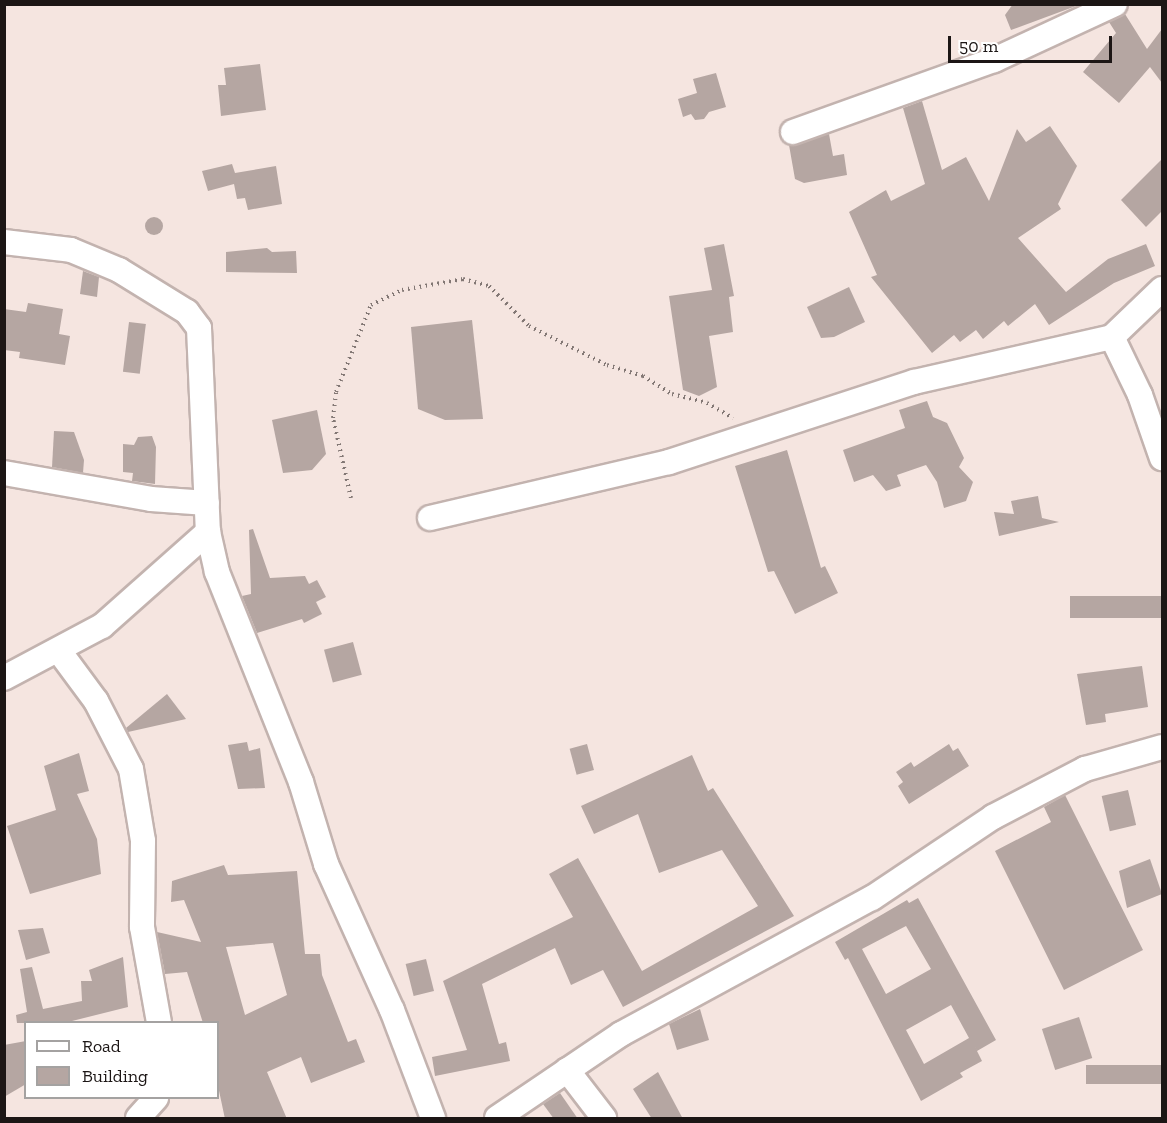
<!DOCTYPE html>
<style>
body{margin:0}
#map{position:relative;width:1167px;height:1123px;overflow:hidden;background:#f5e5e0;font-family:"Zilla Slab",serif}
div>[style]{position:absolute}
.building>*{inset:0;background:#b5a6a2;transform-origin:0 0}
.round{border-radius:50%}
.path>*{height:4px;margin-top:-2px;transform-origin:0;background:repeating-linear-gradient(90deg,#827774 0 1.5px,transparent 0 6px)}
.roads{filter:drop-shadow(2px 0 #c3b3af) drop-shadow(-2px 0 #c3b3af) drop-shadow(0 2px #c3b3af) drop-shadow(0 -2px #c3b3af)}
.minor>*{height:24px;margin:-12px;padding:0 12px;transform-origin:12px;border-radius:12px;background:#fff}
span{translate:-50% -50%;white-space:nowrap;text-align:center;line-height:1.15;-webkit-text-stroke:5px #fff;paint-order:stroke}
.frame{position:absolute;inset:0;border:6px solid #1c1615;pointer-events:none}
.legend{position:absolute;left:24px;top:1021px;width:195px;height:78px;box-sizing:border-box;background:#fff;border:2px solid #a4a2a1;margin:0;padding:8px 10px;list-style:none;font-size:18px;color:#1c1615}
.legend li{display:flex;align-items:center;gap:12px;height:30px}
.legend b{width:30px;border:2px solid #a4a2a1}
.scale{position:absolute;left:948px;top:36px;width:164px;height:27px;box-sizing:border-box;border:3px solid #1c1615;border-top:0;padding-left:8px;font-size:18px;line-height:21px;white-space:nowrap;color:#1c1615;-webkit-text-stroke:4px #fff;paint-order:stroke}
</style>
<div id="map">
<div class="building">
<div style="clip-path:polygon(1013px 4px,1076px 4px,1076px 6px,1011px 30px,1005px 15px)"></div>
<div style="clip-path:polygon(1125px 14px,1147px 49px,1162px 29px,1162px 83px,1150px 67px,1119px 103px,1083px 72px,1116px 33px,1109px 22px)"></div>
<div style="clip-path:polygon(260px 64px,266px 110px,221px 116px,218px 85px,226px 85px,224px 68px)"></div>
<div style="clip-path:polygon(716px 73px,726px 107px,709px 112px,704px 119px,695px 120px,691px 114px,683px 117px,678px 99px,697px 93px,693px 79px)"></div>
<div style="clip-path:polygon(922px 101px,942px 170px,966px 157px,989px 201px,1017px 129px,1026px 142px,1050px 126px,1077px 166px,1058px 204px,1061px 209px,1018px 238px,1066px 292px,1108px 259px,1146px 244px,1155px 266px,1114px 283px,1049px 325px,1035px 304px,1008px 326px,1004px 321px,983px 339px,976px 330px,960px 342px,954px 335px,932px 353px,871px 277px,877px 275px,849px 212px,886px 190px,891px 201px,925px 184px,903px 108px)"></div>
<div style="clip-path:polygon(829px 134px,833px 156px,844px 154px,847px 175px,804px 183px,795px 179px,789px 145px)"></div>
<div style="clip-path:polygon(1162px 159px,1162px 211px,1146px 227px,1121px 200px)"></div>
<div style="clip-path:polygon(232px 164px,235px 173px,276px 166px,282px 204px,248px 210px,245px 198px,237px 199px,234px 184px,208px 191px,202px 171px)"></div>
<div class="round" style="left:145px;top:217px;width:18px;height:18px"></div>
<div style="clip-path:polygon(724px 244px,734px 296px,729px 297px,733px 332px,709px 336px,717px 387px,699px 396px,683px 390px,669px 296px,712px 290px,704px 248px)"></div>
<div style="clip-path:polygon(267px 248px,272px 252px,296px 251px,297px 273px,226px 272px,226px 252px)"></div>
<div style="clip-path:polygon(83px 271px,99px 277px,97px 297px,80px 294px)"></div>
<div style="clip-path:polygon(849px 287px,865px 322px,834px 337px,821px 338px,807px 307px)"></div>
<div style="clip-path:polygon(28px 303px,63px 309px,59px 334px,70px 336px,65px 365px,19px 358px,20px 352px,4px 350px,4px 309px,26px 312px)"></div>
<div style="clip-path:polygon(472px 320px,483px 419px,445px 420px,418px 409px,411px 327px)"></div>
<div style="left:129px;top:322px;width:17px;height:50px;rotate:7deg"></div>
<div style="clip-path:polygon(927px 401px,933px 417px,947px 423px,964px 458px,959px 467px,973px 482px,966px 501px,944px 508px,937px 482px,926px 465px,897px 475px,901px 486px,886px 491px,873px 475px,854px 482px,843px 450px,905px 428px,899px 410px)"></div>
<div style="clip-path:polygon(317px 410px,326px 454px,312px 470px,283px 473px,272px 420px)"></div>
<div style="clip-path:polygon(54px 431px,74px 432px,84px 460px,83px 473px,52px 467px)"></div>
<div style="clip-path:polygon(152px 436px,156px 447px,155px 484px,132px 481px,133px 473px,123px 472px,123px 444px,134px 445px,138px 437px)"></div>
<div style="clip-path:polygon(787px 450px,821px 568px,825px 566px,838px 593px,795px 614px,774px 571px,768px 572px,735px 466px)"></div>
<div style="clip-path:polygon(1038px 496px,1042px 518px,1059px 522px,999px 536px,994px 512px,1014px 514px,1011px 501px)"></div>
<div style="clip-path:polygon(253px 529px,270px 578px,305px 576px,309px 584px,317px 580px,326px 597px,316px 602px,322px 614px,304px 623px,302px 619px,257px 633px,242px 596px,251px 594px,249px 530px)"></div>
<div style="left:1162px;top:596px;width:22px;height:92px;rotate:90deg"></div>
<div style="left:353px;top:642px;width:34px;height:30px;rotate:75deg"></div>
<div style="clip-path:polygon(1142px 666px,1148px 707px,1105px 714px,1106px 722px,1086px 725px,1077px 674px)"></div>
<div style="clip-path:polygon(167px 694px,186px 719px,128px 732px,126px 728px)"></div>
<div style="clip-path:polygon(247px 742px,249px 751px,260px 748px,265px 788px,238px 789px,228px 745px)"></div>
<div style="left:587px;top:744px;width:27px;height:18px;rotate:75deg"></div>
<div style="clip-path:polygon(949px 744px,953px 751px,958px 748px,969px 766px,909px 804px,898px 786px,903px 782px,896px 772px,911px 762px,914px 767px)"></div>
<div style="clip-path:polygon(79px 753px,89px 791px,77px 794px,97px 839px,101px 874px,30px 894px,7px 826px,56px 810px,44px 766px)"></div>
<div style="clip-path:polygon(692px 755px,708px 791px,713px 788px,794px 916px,623px 1007px,603px 970px,571px 985px,555px 948px,482px 984px,499px 1044px,506px 1042px,510px 1061px,435px 1076px,432px 1057px,467px 1050px,443px 981px,573px 917px,549px 874px,578px 858px,642px 971px,758px 906px,722px 850px,659px 873px,638px 814px,594px 834px,581px 806px)"></div>
<div style="left:1128px;top:790px;width:36px;height:27px;rotate:77deg"></div>
<div style="clip-path:polygon(1065px 795px,1143px 950px,1064px 990px,995px 851px,1051px 822px,1044px 807px)"></div>
<div style="clip-path:polygon(1150px 859px,1162px 894px,1127px 908px,1119px 871px)"></div>
<div style="clip-path:polygon(evenodd,224px 865px,228px 875px,297px 871px,305px 954px,320px 954px,322px 975px,348px 1042px,356px 1039px,365px 1062px,311px 1083px,301px 1057px,267px 1072px,287px 1119px,225px 1119px,218px 1086px,218px 1023px,203px 1023px,187px 972px,165px 974px,157px 932px,201px 942px,184px 900px,171px 902px,172px 881px,224px 865px,273px 943px,287px 995px,245px 1015px,226px 947px,273px 943px)"></div>
<div style="clip-path:polygon(evenodd,918px 898px,996px 1040px,977px 1051px,974px 1045px,982px 1061px,960px 1073px,963px 1077px,921px 1101px,848px 958px,845px 960px,835px 942px,907px 900px,909px 903px,918px 898px,906px 926px,931px 969px,886px 994px,862px 949px,906px 926px,918px 898px,951px 1005px,969px 1038px,924px 1064px,906px 1030px,951px 1005px)"></div>
<div style="clip-path:polygon(43px 928px,50px 953px,26px 960px,18px 930px)"></div>
<div style="clip-path:polygon(123px 957px,128px 1007px,64px 1023px,17px 1023px,16px 1015px,27px 1012px,20px 969px,32px 967px,43px 1009px,82px 1001px,81px 981px,92px 981px,89px 970px)"></div>
<div style="left:426px;top:959px;width:33px;height:21px;rotate:76deg"></div>
<div style="clip-path:polygon(700px 1009px,709px 1040px,677px 1050px,669px 1024px)"></div>
<div style="left:1079px;top:1017px;width:43px;height:39px;rotate:72deg"></div>
<div style="clip-path:polygon(26px 1041px,26px 1084px,4px 1097px,4px 1045px)"></div>
<div style="left:1162px;top:1065px;width:19px;height:76px;rotate:90deg"></div>
<div style="clip-path:polygon(658px 1072px,683px 1119px,652px 1119px,633px 1089px)"></div>
<div style="clip-path:polygon(560px 1093px,578px 1119px,554px 1119px,543px 1104px)"></div>
</div>
<div class="path">
<div style="left:351px;top:498px;width:82px;rotate:-102.7deg"></div>
<div style="left:333px;top:418px;width:26px;rotate:-83deg"></div>
<div style="left:336px;top:392px;width:94px;rotate:-68.1deg"></div>
<div style="left:371px;top:305px;width:34px;rotate:-26deg"></div>
<div style="left:402px;top:290px;width:62px;rotate:-10.2deg"></div>
<div style="left:463px;top:279px;width:27px;rotate:15deg"></div>
<div style="left:489px;top:286px;width:57px;rotate:45deg"></div>
<div style="left:529px;top:326px;width:87px;rotate:26.6deg"></div>
<div style="left:607px;top:365px;width:38px;rotate:17deg"></div>
<div style="left:643px;top:376px;width:34px;rotate:32deg"></div>
<div style="left:672px;top:394px;width:36px;rotate:14deg"></div>
<div style="left:707px;top:403px;width:30px;rotate:30deg"></div>
</div>
<div class="roads">
<div class="minor">
<div style="left:793px;top:132px;width:214px;rotate:-19.7deg"></div>
<div style="left:994px;top:60px;width:133px;rotate:-24.8deg"></div>
<div style="left:4px;top:242px;width:67px;rotate:6.8deg"></div>
<div style="left:71px;top:250px;width:52px;rotate:22.6deg"></div>
<div style="left:119px;top:270px;width:80px;rotate:31.7deg"></div>
<div style="left:187px;top:312px;width:20px;rotate:53deg"></div>
<div style="left:199px;top:328px;width:204px;rotate:87.5deg"></div>
<div style="left:208px;top:532px;width:41px;rotate:77.3deg"></div>
<div style="left:217px;top:572px;width:226px;rotate:68.2deg"></div>
<div style="left:301px;top:782px;width:86px;rotate:73deg"></div>
<div style="left:326px;top:864px;width:160px;rotate:65.7deg"></div>
<div style="left:392px;top:1010px;width:116px;rotate:69.2deg"></div>
<div style="left:1162px;top:289px;width:69px;rotate:136.2deg"></div>
<div style="left:1112px;top:337px;width:64px;rotate:64.2deg"></div>
<div style="left:1140px;top:395px;width:67px;rotate:70.8deg"></div>
<div style="left:4px;top:473px;width:149px;rotate:10deg"></div>
<div style="left:151px;top:499px;width:56px;rotate:4.1deg"></div>
<div style="left:430px;top:518px;width:245px;rotate:-13.2deg"></div>
<div style="left:669px;top:462px;width:258px;rotate:-18.1deg"></div>
<div style="left:914px;top:382px;width:203px;rotate:-12.8deg"></div>
<div style="left:59px;top:651px;width:62px;rotate:53.5deg"></div>
<div style="left:96px;top:701px;width:76px;rotate:62.8deg"></div>
<div style="left:131px;top:769px;width:73px;rotate:80.5deg"></div>
<div style="left:143px;top:841px;width:86px;rotate:90.7deg"></div>
<div style="left:142px;top:927px;width:97px;rotate:79.9deg"></div>
<div style="left:4px;top:678px;width:111px;rotate:-28deg"></div>
<div style="left:102px;top:626px;width:142px;rotate:-41.6deg"></div>
<div style="left:567px;top:1070px;width:61px;rotate:52.4deg"></div>
<div style="left:138px;top:1118px;width:27px;rotate:-48deg"></div>
<div style="left:497px;top:1118px;width:150px;rotate:-34.1deg"></div>
<div style="left:621px;top:1034px;width:285px;rotate:-28.5deg"></div>
<div style="left:872px;top:898px;width:146px;rotate:-33.8deg"></div>
<div style="left:993px;top:817px;width:104px;rotate:-27.6deg"></div>
<div style="left:1085px;top:769px;width:80px;rotate:-15.9deg"></div>
</div>
</div>
<div class="frame"></div>
<ul class="legend">
<li><b style="height:8px;background:#fff"></b>Road</li>
<li><b style="height:16px;background:#b5a6a2"></b>Building</li>
</ul>
<div class="scale">50 m</div>
</div>
